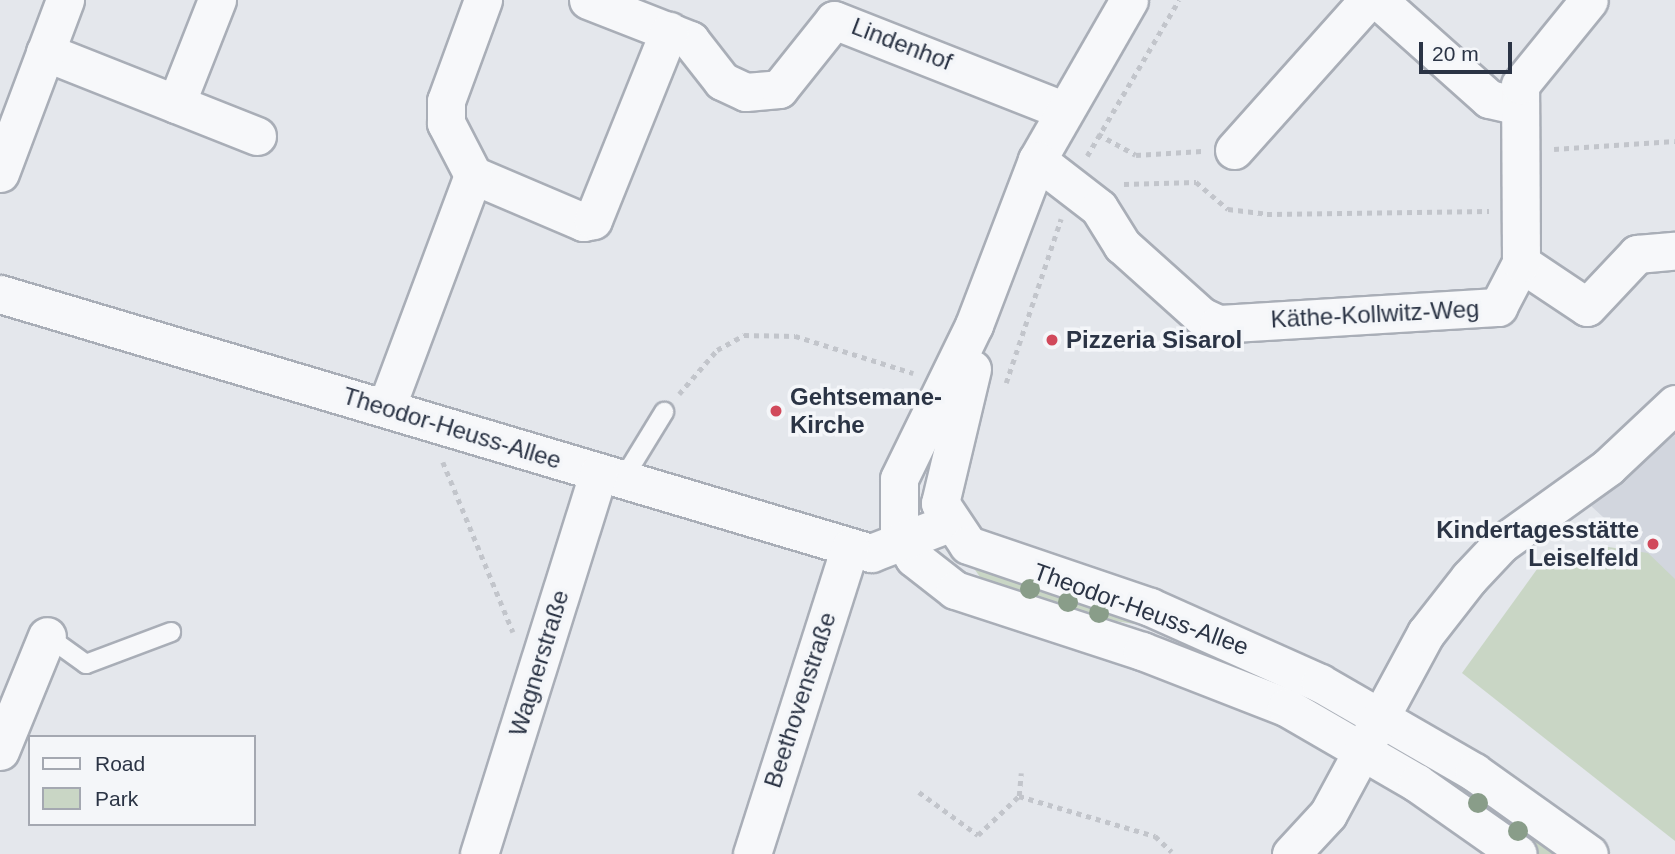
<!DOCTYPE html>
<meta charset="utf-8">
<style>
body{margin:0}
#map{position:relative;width:1675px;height:854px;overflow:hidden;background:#e4e7ec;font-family:Arial,sans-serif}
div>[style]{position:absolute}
.built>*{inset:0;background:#d2d6de}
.green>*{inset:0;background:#c9d6c5}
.path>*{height:4.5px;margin-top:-2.25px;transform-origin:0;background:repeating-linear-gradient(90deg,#c2c5cb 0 5px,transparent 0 10px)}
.roads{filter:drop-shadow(2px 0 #a9aeb7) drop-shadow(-2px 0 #a9aeb7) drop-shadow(0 2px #a9aeb7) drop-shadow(0 -2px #a9aeb7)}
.service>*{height:18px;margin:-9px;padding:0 9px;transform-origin:9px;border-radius:9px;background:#f7f8fa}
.minor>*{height:37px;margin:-18.5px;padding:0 18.5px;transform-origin:18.5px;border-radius:18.5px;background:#f7f8fa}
.trees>*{width:20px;height:20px;margin:-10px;border-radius:50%;background:#899d89}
.dots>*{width:19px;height:19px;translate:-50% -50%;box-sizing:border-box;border:4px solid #f4f6f9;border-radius:50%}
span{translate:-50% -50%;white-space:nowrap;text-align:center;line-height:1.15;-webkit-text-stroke:7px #f4f6f9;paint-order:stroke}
.street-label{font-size:24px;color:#2b3445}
.poi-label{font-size:24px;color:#2b3445;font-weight:700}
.left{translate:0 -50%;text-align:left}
.right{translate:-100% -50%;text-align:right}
.legend{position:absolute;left:28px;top:735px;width:228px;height:91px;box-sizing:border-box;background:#f4f6f9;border:2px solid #a4a8b1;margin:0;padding:9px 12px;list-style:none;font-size:21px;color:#2b3445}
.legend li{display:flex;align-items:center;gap:14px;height:35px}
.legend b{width:35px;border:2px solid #a4a8b1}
.scale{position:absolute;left:1419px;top:42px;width:93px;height:32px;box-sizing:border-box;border:4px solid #2b3445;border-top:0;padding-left:9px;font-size:21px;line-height:24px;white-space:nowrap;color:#2b3445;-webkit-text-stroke:5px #f4f6f9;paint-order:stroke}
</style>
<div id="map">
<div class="built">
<div style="clip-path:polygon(1675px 435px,1675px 584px,1589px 504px)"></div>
</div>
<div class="green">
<div style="clip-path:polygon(1602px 546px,1648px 553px,1675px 579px,1675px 841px,1462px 673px,1540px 565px)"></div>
<div style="clip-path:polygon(968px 560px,1138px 619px,1141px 625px,1089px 617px,980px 577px)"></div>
<div style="clip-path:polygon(1426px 759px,1571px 854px,1538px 854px,1416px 771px)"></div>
</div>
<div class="path">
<div style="left:1098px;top:134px;width:43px;rotate:28.9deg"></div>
<div style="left:1136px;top:155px;width:66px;rotate:-3.5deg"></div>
<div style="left:1554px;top:149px;width:121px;rotate:-3.8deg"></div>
<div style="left:1087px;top:156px;width:181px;rotate:-59.5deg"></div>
<div style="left:1124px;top:184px;width:72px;rotate:-1.6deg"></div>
<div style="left:1196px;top:182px;width:42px;rotate:40.2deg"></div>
<div style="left:1228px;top:209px;width:39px;rotate:7deg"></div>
<div style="left:1267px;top:214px;width:222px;rotate:-0.8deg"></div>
<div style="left:1006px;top:383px;width:173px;rotate:-71.5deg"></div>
<div style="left:679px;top:394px;width:58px;rotate:-49.2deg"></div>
<div style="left:717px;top:350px;width:31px;rotate:-29deg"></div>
<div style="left:744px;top:335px;width:51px;rotate:1.1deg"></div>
<div style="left:795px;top:336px;width:124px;rotate:17.4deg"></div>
<div style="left:443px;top:462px;width:184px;rotate:67.6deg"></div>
<div style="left:919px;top:792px;width:73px;rotate:36.1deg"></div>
<div style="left:978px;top:835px;width:57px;rotate:-43.6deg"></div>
<div style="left:1019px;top:796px;width:142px;rotate:16.4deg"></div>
<div style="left:1155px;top:836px;width:23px;rotate:43deg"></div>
<div style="left:1019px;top:796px;width:23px;rotate:-85deg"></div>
</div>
<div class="roads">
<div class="service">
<div style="left:623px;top:479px;width:79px;rotate:-58.5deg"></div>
<div style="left:47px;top:636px;width:48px;rotate:35.7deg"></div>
<div style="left:86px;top:664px;width:91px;rotate:-20.6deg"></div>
</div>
<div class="minor">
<div style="left:588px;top:0;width:110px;rotate:21.4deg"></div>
<div style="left:690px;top:40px;width:52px;rotate:52deg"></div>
<div style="left:722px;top:81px;width:26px;rotate:25deg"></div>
<div style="left:746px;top:92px;width:33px;rotate:-5deg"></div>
<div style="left:779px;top:89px;width:88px;rotate:-51.4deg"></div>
<div style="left:834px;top:20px;width:245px;rotate:21.5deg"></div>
<div style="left:1129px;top:0;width:185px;rotate:119.9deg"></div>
<div style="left:1037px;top:160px;width:177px;rotate:110.9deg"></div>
<div style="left:974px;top:325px;width:171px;rotate:116deg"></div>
<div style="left:899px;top:479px;width:55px;rotate:90deg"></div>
<div style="left:899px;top:534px;width:28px;rotate:58deg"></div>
<div style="left:914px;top:558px;width:52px;rotate:38deg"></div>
<div style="left:955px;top:590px;width:197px;rotate:18.1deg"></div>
<div style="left:1142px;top:651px;width:155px;rotate:21.3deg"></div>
<div style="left:1286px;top:707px;width:151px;rotate:30.1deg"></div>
<div style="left:1417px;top:783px;width:123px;rotate:35.1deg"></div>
<div style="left:1378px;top:0;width:149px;rotate:41.7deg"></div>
<div style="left:1489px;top:99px;width:27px;rotate:13deg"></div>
<div style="left:45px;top:52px;width:228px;rotate:21.6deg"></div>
<div style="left:176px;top:104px;width:112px;rotate:-68.5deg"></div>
<div style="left:1234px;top:150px;width:201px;rotate:-48.2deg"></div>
<div style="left:1037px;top:160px;width:78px;rotate:37.7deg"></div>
<div style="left:1099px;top:208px;width:44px;rotate:58.1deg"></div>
<div style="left:1122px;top:245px;width:106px;rotate:41.9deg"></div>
<div style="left:1201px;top:316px;width:19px;rotate:25deg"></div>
<div style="left:1218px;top:324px;width:281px;rotate:-3.5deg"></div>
<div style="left:1498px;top:307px;width:50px;rotate:-62.4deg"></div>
<div style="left:1521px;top:263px;width:79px;rotate:33.7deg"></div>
<div style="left:1587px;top:307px;width:73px;rotate:-46.7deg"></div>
<div style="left:1637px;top:254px;width:38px;rotate:-5deg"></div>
<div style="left:0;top:173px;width:185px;rotate:-69.4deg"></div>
<div style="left:473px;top:175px;width:120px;rotate:23.1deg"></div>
<div style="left:583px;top:222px;width:10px;rotate:-11deg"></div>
<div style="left:593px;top:220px;width:204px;rotate:-68.1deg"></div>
<div style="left:1521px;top:263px;width:178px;rotate:-90.3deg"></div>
<div style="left:1520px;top:85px;width:109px;rotate:-50.9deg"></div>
<div style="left:0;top:294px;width:909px;rotate:16.56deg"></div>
<div style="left:871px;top:553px;width:84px;rotate:-21deg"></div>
<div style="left:972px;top:369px;width:138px;rotate:103.4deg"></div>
<div style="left:940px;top:503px;width:50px;rotate:56.3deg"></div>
<div style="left:968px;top:545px;width:192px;rotate:18.8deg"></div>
<div style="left:1150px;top:607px;width:186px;rotate:24.1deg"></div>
<div style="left:1320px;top:683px;width:178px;rotate:30deg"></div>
<div style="left:1474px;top:772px;width:141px;rotate:35.5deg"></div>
<div style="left:386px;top:408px;width:249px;rotate:-69.5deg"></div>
<div style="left:473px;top:175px;width:59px;rotate:-117.4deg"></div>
<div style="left:446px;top:123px;width:22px;rotate:-90deg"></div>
<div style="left:446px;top:101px;width:108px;rotate:-69.9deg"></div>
<div style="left:0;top:751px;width:124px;rotate:-67.8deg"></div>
<div style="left:479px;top:854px;width:400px;rotate:-72.6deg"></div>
<div style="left:752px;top:854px;width:322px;rotate:-72.3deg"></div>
<div style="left:1291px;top:854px;width:54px;rotate:-47.2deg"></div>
<div style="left:1328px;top:814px;width:206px;rotate:-61.6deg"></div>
<div style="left:1426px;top:633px;width:70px;rotate:-52deg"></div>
<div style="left:1469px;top:578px;width:47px;rotate:-46.7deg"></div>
<div style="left:1501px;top:544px;width:132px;rotate:-35.7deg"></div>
<div style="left:1608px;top:467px;width:92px;rotate:-43.2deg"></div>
</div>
</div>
<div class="trees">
<div style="left:1030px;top:589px"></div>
<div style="left:1068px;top:602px"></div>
<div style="left:1099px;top:613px"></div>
<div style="left:1478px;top:803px"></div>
<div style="left:1518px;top:831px"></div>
</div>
<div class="dots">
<div style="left:1052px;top:340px;background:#d1495b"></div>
<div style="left:776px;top:411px;background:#d1495b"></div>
<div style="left:1653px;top:544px;background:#d1495b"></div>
</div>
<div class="street-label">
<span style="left:902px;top:44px;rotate:21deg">Lindenhof</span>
<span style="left:1375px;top:314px;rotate:-3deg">Käthe-Kollwitz-Weg</span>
<span style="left:452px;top:428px;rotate:17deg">Theodor-Heuss-Allee</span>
<span style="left:1141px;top:609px;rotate:20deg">Theodor-Heuss-Allee</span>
<span style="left:539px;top:663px;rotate:-73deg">Wagnerstraße</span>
<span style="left:800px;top:700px;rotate:-72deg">Beethovenstraße</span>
</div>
<div class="poi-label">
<span class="left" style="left:1066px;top:340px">Pizzeria Sisarol</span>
<span class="left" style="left:790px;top:411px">Gehtsemane-<br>Kirche</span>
<span class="right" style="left:1639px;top:544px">Kindertagesstätte<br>Leiselfeld</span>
</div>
<ul class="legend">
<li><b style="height:9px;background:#f7f8fa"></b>Road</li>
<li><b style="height:19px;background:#c9d6c5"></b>Park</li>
</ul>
<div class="scale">20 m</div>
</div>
